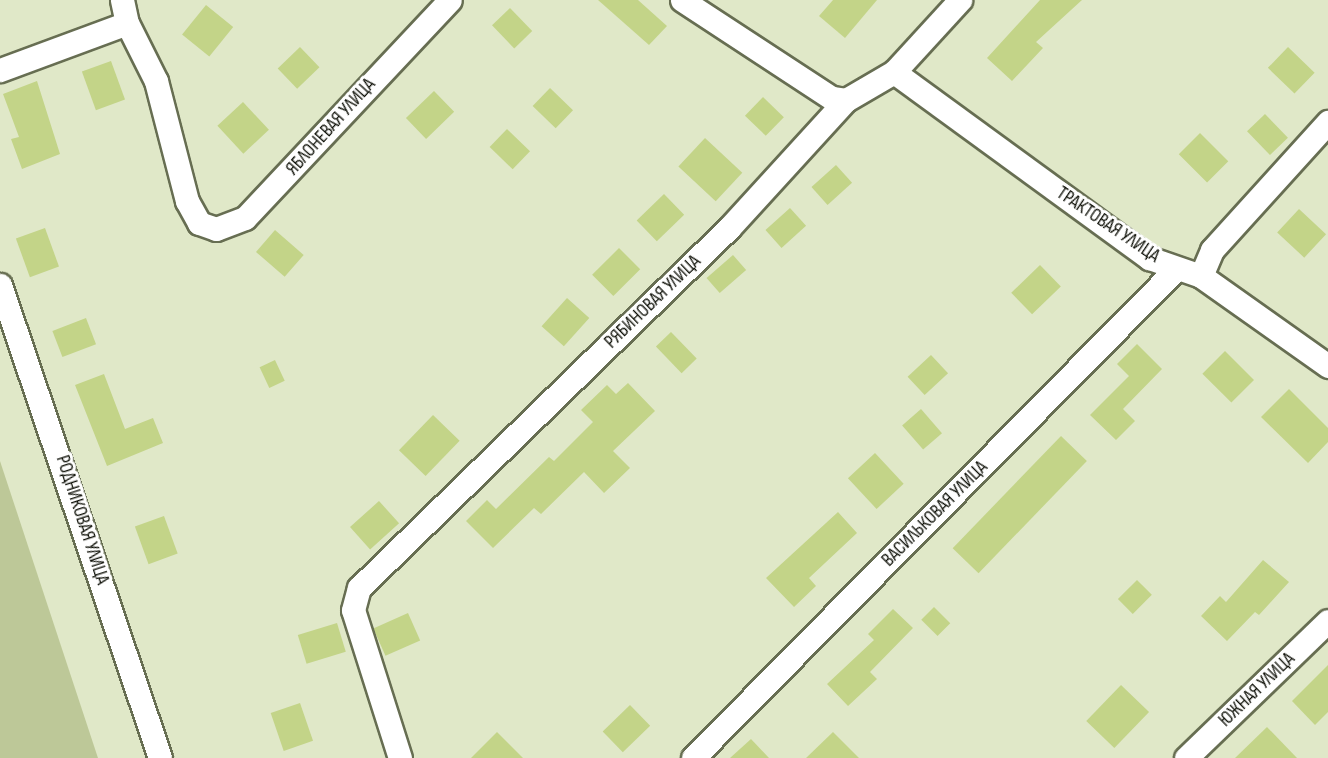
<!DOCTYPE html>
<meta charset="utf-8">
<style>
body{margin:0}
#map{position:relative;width:1328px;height:758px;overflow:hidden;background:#e0e8c8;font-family:"Sofia Sans Condensed",sans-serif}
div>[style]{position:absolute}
.green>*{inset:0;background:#bdc898}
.building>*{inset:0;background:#c3d488;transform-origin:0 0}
.roads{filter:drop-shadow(2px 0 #676e52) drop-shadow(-2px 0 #676e52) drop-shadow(0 2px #676e52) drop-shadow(0 -2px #676e52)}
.street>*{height:23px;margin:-11.5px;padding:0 11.5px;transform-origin:11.5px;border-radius:11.5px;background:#fff}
span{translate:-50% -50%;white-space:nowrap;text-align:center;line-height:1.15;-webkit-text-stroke:6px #fff;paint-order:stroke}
.street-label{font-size:19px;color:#0b0d04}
</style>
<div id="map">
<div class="green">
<div style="clip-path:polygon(0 461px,98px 758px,0 758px)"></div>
</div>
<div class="building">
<div style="clip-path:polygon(598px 0,638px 0,667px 26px,649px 45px)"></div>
<div style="clip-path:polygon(833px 0,877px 0,845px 38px,819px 16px)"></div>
<div style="clip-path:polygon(1040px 0,1082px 0,1036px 42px,1043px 48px,1012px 81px,987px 58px)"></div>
<div style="left:206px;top:5px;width:35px;height:38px;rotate:39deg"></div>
<div style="left:510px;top:8px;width:32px;height:25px;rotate:46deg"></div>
<div style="left:300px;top:47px;width:28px;height:31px;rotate:46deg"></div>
<div style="left:1288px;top:47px;width:37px;height:29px;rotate:44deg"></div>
<div style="left:111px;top:61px;width:41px;height:31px;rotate:70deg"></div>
<div style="clip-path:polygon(37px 81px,60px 154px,22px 169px,11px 139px,19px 137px,3px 94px)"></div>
<div style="left:550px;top:88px;width:32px;height:25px;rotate:44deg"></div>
<div style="left:434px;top:91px;width:29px;height:39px;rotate:46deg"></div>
<div style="left:763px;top:97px;width:29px;height:26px;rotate:44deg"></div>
<div style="left:243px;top:102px;width:38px;height:35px;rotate:47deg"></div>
<div style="left:1265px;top:114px;width:33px;height:25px;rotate:46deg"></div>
<div style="left:507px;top:129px;width:32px;height:25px;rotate:44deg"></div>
<div style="left:1200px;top:133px;width:40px;height:30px;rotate:45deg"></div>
<div style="left:705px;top:138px;width:51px;height:39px;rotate:43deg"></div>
<div style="left:836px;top:165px;width:24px;height:33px;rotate:48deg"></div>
<div style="left:664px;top:194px;width:29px;height:38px;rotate:46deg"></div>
<div style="left:790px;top:208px;width:24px;height:33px;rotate:48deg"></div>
<div style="left:1299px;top:209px;width:37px;height:32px;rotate:43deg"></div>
<div style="left:45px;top:228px;width:41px;height:31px;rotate:70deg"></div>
<div style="left:275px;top:230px;width:38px;height:29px;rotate:41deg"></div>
<div style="left:619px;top:248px;width:30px;height:38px;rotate:45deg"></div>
<div style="left:733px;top:255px;width:20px;height:35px;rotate:49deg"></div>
<div style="left:1040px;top:265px;width:30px;height:40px;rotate:46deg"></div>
<div style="left:567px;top:298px;width:30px;height:38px;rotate:42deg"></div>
<div style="left:86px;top:318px;width:28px;height:36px;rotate:69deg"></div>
<div style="left:671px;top:332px;width:37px;height:21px;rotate:46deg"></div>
<div style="clip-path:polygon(1137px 344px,1162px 369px,1123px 409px,1135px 421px,1116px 440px,1090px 415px,1129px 376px,1117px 364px)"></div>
<div style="left:1225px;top:351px;width:41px;height:32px;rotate:45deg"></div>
<div style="left:931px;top:355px;width:25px;height:32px;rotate:47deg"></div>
<div style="left:275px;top:360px;width:23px;height:17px;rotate:65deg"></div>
<div style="clip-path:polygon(104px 374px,125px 429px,153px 418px,163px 443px,107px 466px,75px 385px)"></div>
<div style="clip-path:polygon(628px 383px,655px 411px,613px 451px,630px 468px,604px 493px,584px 472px,541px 514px,534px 508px,493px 548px,466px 521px,487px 500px,496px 509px,549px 457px,554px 461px,593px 422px,581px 410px,607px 385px,616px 394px)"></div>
<div style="clip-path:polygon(1289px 389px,1328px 428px,1328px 442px,1308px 463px,1261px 417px)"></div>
<div style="left:921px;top:409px;width:32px;height:25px;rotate:49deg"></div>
<div style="left:433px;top:415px;width:37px;height:49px;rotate:44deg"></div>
<div style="left:1061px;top:436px;width:36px;height:156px;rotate:44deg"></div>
<div style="left:875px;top:453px;width:42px;height:37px;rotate:47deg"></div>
<div style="left:379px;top:501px;width:30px;height:39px;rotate:48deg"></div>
<div style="clip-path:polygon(838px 512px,857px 533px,809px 578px,816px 586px,794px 607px,766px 578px)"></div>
<div style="left:164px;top:516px;width:40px;height:31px;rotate:70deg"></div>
<div style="clip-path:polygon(1263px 560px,1289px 582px,1259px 615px,1255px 612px,1227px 641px,1201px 616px,1220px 596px,1226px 602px)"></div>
<div style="left:1137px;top:580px;width:21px;height:27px;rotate:45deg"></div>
<div style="left:934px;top:607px;width:23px;height:18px;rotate:45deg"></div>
<div style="clip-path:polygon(893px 609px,913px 628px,870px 672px,877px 679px,848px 706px,827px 684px,874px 640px,868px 634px)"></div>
<div style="left:408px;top:613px;width:30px;height:38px;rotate:66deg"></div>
<div style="left:337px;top:623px;width:30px;height:41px;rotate:73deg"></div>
<div style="clip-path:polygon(1328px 665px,1328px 712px,1315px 725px,1292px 701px)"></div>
<div style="left:1121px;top:685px;width:39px;height:50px;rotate:44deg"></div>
<div style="left:300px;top:703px;width:40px;height:31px;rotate:71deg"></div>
<div style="left:630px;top:705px;width:29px;height:38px;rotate:46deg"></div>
<div style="clip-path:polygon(1267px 727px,1297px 758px,1235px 758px)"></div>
<div style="clip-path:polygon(497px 732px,523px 758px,471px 758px)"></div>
<div style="clip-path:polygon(833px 732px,859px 758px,806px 758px)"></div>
<div style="clip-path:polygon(751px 739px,769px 758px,730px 758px)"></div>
</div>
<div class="roads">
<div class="street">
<div style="left:122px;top:0;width:24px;rotate:78deg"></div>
<div style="left:127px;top:23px;width:65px;rotate:63.4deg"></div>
<div style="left:156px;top:81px;width:124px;rotate:75.5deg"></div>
<div style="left:187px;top:201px;width:25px;rotate:61deg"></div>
<div style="left:199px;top:223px;width:18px;rotate:19deg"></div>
<div style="left:216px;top:229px;width:31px;rotate:-21deg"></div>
<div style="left:245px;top:218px;width:299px;rotate:-46.8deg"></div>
<div style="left:682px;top:0;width:179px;rotate:33.2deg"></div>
<div style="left:832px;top:98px;width:14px;rotate:8deg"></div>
<div style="left:0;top:70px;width:135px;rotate:-20.3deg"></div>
<div style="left:894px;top:72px;width:316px;rotate:36.1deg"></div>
<div style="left:1149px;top:258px;width:55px;rotate:19.1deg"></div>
<div style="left:1201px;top:276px;width:156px;rotate:35.3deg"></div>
<div style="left:1201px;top:276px;width:28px;rotate:-67deg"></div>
<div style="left:1212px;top:250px;width:173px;rotate:-47.8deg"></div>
<div style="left:0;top:285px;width:499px;rotate:71.3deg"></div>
<div style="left:400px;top:758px;width:155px;rotate:-107.6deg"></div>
<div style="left:353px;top:610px;width:23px;rotate:-75deg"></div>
<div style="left:359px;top:588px;width:516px;rotate:-44.22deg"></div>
<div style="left:729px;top:228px;width:173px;rotate:-47.6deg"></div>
<div style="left:846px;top:100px;width:56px;rotate:-30.3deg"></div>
<div style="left:894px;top:72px;width:98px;rotate:-47.5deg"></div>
<div style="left:693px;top:758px;width:687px;rotate:-45.35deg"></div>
<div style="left:1186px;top:758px;width:197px;rotate:-44deg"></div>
</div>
</div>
<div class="street-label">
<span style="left:331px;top:127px;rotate:-48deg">ЯБЛОНЕВАЯ УЛИЦА</span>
<span style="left:1108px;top:225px;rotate:34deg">ТРАКТОВАЯ УЛИЦА</span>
<span style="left:653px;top:302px;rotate:-44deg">РЯБИНОВАЯ УЛИЦА</span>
<span style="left:935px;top:514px;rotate:-45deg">ВАСИЛЬКОВАЯ УЛИЦА</span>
<span style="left:82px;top:520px;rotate:72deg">РОДНИКОВАЯ УЛИЦА</span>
<span style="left:1257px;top:690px;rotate:-44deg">ЮЖНАЯ УЛИЦА</span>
</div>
</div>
